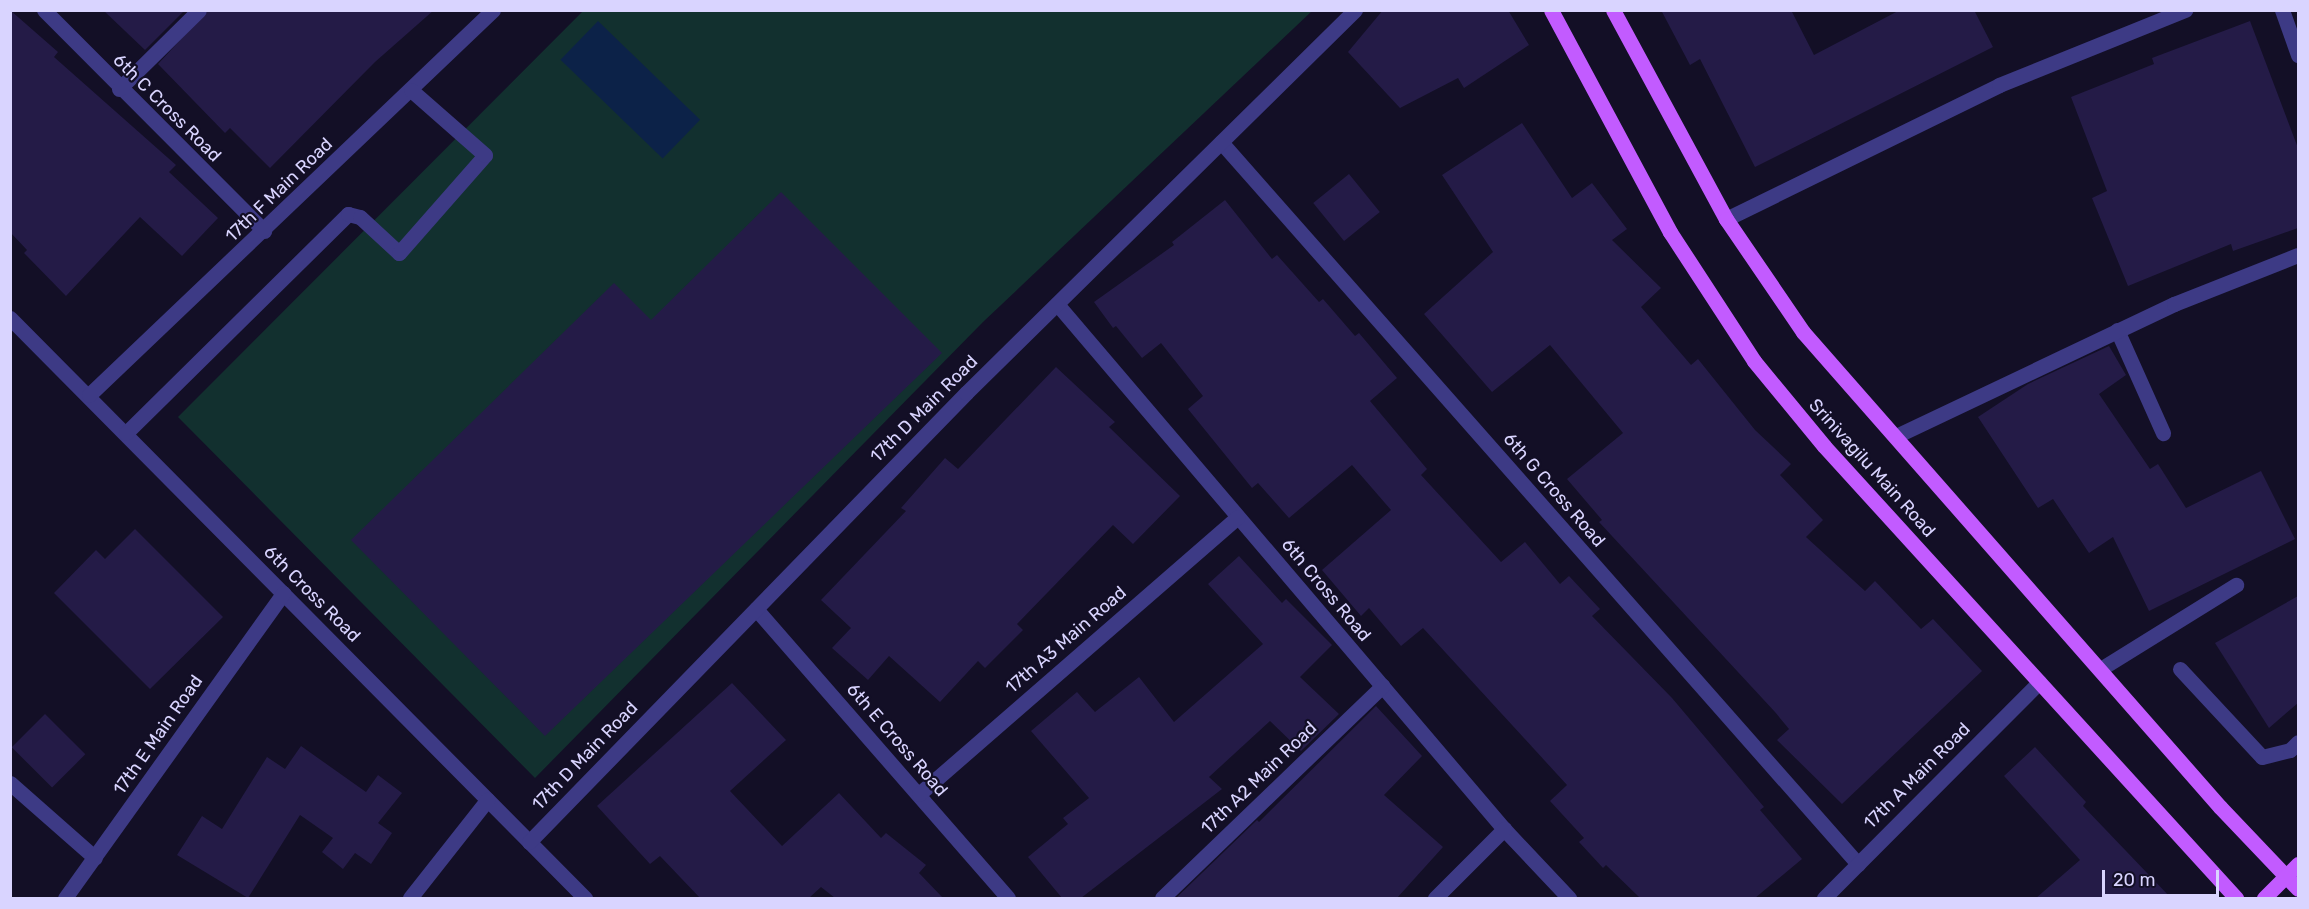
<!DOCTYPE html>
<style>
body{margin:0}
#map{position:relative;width:2309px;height:909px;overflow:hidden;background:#130f26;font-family:Rubik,sans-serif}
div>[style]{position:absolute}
.green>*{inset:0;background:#12302f}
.water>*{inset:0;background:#0c2248;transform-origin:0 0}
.building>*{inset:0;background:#241b47;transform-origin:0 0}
.minor>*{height:15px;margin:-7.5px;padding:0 7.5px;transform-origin:7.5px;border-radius:7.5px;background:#3d3a85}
.major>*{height:15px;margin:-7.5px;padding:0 7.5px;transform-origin:7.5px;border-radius:7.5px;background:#c25bff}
span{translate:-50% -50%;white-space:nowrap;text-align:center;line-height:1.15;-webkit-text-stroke:4.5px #130f26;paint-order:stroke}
.street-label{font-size:18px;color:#d9d4ff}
.frame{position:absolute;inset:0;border:12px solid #d9d4ff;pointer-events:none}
.scale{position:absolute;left:2102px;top:870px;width:117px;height:27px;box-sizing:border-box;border:3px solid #d9d4ff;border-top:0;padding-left:8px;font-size:18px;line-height:21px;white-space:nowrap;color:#d9d4ff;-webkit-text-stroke:4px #130f26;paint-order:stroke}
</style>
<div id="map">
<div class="green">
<div style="clip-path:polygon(583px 11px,1312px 11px,983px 322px,535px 778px,178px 417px)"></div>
</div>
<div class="water">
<div style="left:598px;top:21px;width:142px;height:54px;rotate:44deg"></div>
</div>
<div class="building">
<div style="clip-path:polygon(10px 10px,58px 52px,54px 57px,176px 165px,169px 172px,218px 218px,182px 256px,140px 217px,66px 296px,24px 253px,27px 250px,10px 232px)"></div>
<div style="clip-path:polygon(103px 10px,185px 10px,145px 50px)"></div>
<div style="clip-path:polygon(208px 10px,434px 10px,375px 62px,270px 168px,230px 128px,225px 133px,158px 64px)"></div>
<div style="clip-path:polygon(1383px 10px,1508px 10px,1529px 45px,1464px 88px,1458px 78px,1400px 108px,1348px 52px)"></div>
<div style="clip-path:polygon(1661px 10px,1791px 10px,1814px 55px,1900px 10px,1974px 10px,1993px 47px,1755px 167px,1700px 59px,1690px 65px)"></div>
<div style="clip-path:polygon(2250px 21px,2298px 148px,2298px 228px,2233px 251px,2231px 244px,2128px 286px,2092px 198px,2107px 191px,2071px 97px,2154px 64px,2152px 58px)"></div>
<div style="clip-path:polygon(1522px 123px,1572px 198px,1592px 183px,1627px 229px,1612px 240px,1661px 288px,1641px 307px,1691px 365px,1698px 359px,1755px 430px,1791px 464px,1780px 475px,1823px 520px,1806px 537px,1865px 591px,1875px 581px,1921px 629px,1933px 619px,1982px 671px,1842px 804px,1777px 740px,1789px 729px,1775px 712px,1599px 522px,1602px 520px,1567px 479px,1623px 433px,1550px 345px,1492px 392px,1424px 314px,1493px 252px,1442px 175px)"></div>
<div style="left:1349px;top:174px;width:49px;height:46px;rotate:51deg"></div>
<div style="clip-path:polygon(781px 192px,942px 353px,545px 736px,351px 540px,614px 283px,651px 320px)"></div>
<div style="clip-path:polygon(1225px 200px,1272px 259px,1277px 255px,1319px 302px,1323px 299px,1355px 336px,1359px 333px,1397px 378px,1370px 401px,1427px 469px,1421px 475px,1501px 562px,1525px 542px,1560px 584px,1569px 576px,1600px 609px,1592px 616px,1672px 698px,1764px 807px,1760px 810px,1802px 859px,1755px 898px,1640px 898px,1606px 865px,1603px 868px,1579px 842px,1584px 838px,1550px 801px,1567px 785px,1423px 628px,1401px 646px,1369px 608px,1361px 616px,1322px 570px,1391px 510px,1352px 465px,1289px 518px,1258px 483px,1252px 488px,1188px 409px,1203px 396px,1161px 343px,1142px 358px,1116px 326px,1113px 328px,1094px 302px,1174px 245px,1172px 242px)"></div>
<div style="clip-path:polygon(2109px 346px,2126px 375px,2099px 394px,2150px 469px,2158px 464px,2186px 508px,2261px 471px,2295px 539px,2149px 611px,2113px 537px,2089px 553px,2053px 499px,2038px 508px,1978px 417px,2028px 384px)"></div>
<div style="clip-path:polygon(1056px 367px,1115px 422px,1109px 427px,1180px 496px,1133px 544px,1113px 525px,1017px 624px,1023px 630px,985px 668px,978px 661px,940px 702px,889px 656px,868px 680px,832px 648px,851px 628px,821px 600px,906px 511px,901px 508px,945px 458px,958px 469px)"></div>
<div style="clip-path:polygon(135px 529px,223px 617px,150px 689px,54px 593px,96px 550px,105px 559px)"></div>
<div style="clip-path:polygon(1239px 556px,1282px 603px,1286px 599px,1332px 645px,1300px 677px,1339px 714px,1301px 751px,1270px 721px,1209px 777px,1222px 789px,1081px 898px,1062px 898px,1028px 857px,1068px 824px,1063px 818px,1089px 798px,1031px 731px,1077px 692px,1095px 712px,1139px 677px,1174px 722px,1263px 644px,1208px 584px)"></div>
<div style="clip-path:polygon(2298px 596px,2298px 703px,2269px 728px,2215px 643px)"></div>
<div style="clip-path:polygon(732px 683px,786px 740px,730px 791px,782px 846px,839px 793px,881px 838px,886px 833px,926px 865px,919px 873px,943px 898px,835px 898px,821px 887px,809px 898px,700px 898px,660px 856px,650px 864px,597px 806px)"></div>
<div style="clip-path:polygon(1376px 706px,1422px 756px,1384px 795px,1443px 847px,1397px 898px,1176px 898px,1257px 820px,1259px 822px)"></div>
<div style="left:45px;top:714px;width:57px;height:47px;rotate:45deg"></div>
<div style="clip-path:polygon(301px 746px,366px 792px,378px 775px,402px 793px,378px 823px,392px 833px,371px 864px,355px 853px,343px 869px,322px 852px,333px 838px,300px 815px,248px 898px,177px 855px,202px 816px,222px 829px,267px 757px,285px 769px)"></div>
<div style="clip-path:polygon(2035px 747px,2086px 802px,2083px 806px,2171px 898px,2036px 898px,2080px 860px,2004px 776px)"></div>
</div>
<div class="minor">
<div style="left:44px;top:10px;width:312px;rotate:45.1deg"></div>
<div style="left:2282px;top:10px;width:48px;rotate:70.4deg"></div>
<div style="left:119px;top:89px;width:112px;rotate:-44.6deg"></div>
<div style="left:1221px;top:142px;width:963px;rotate:48.58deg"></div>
<div style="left:1726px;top:219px;width:304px;rotate:-26.1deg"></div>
<div style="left:1999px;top:85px;width:201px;rotate:-22deg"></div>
<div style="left:1057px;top:304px;width:690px;rotate:49.59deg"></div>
<div style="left:1504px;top:829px;width:95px;rotate:46.7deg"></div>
<div style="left:10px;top:318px;width:817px;rotate:45.25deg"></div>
<div style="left:2117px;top:330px;width:113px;rotate:65.9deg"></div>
<div style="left:89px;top:395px;width:558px;rotate:-43.62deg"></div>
<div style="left:126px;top:433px;width:312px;rotate:-44.6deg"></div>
<div style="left:348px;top:214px;width:12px;rotate:14deg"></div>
<div style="left:360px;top:217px;width:53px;rotate:42.7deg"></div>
<div style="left:399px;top:253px;width:130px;rotate:-48.7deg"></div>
<div style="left:485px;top:155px;width:98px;rotate:-138.7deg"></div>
<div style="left:1896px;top:436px;width:308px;rotate:-25.4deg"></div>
<div style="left:2174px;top:304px;width:133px;rotate:-21.6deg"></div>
<div style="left:756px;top:609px;width:383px;rotate:48.9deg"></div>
<div style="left:2102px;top:668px;width:158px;rotate:-31.8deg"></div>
<div style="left:2180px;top:669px;width:120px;rotate:47deg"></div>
<div style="left:2262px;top:757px;width:29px;rotate:-14deg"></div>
<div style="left:2290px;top:750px;width:11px;rotate:-45deg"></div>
<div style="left:10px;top:783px;width:113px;rotate:41.4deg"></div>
<div style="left:919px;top:794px;width:422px;rotate:-41deg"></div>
<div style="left:529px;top:842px;width:627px;rotate:-45.78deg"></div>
<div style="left:966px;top:393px;width:546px;rotate:-44.55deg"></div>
<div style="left:65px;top:898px;width:375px;rotate:-54.4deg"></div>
<div style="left:410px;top:898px;width:125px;rotate:-51.8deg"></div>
<div style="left:1162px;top:898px;width:306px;rotate:-43.9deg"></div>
<div style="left:1435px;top:898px;width:98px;rotate:-45deg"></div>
<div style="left:1824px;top:898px;width:305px;rotate:-45.1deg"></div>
</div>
<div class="major">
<div style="left:1551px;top:10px;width:252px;rotate:61.8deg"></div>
<div style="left:1670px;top:232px;width:154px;rotate:56.9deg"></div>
<div style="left:1754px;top:361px;width:110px;rotate:50.5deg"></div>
<div style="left:1824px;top:446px;width:612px;rotate:47.65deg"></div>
<div style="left:1613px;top:10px;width:238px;rotate:61.6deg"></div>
<div style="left:1726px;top:219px;width:137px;rotate:55.7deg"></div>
<div style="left:1803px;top:332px;width:632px;rotate:48.72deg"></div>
<div style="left:2220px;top:807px;width:113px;rotate:46.4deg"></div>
<div style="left:2264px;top:898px;width:48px;rotate:-45deg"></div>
</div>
<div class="street-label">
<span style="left:167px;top:108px;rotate:45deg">6th C Cross Road</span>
<span style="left:279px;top:190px;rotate:-44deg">17th F Main Road</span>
<span style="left:924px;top:409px;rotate:-45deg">17th D Main Road</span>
<span style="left:1872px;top:468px;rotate:48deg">Srinivagilu Main Road</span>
<span style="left:1554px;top:490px;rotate:49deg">6th G Cross Road</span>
<span style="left:1326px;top:590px;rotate:50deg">6th Cross Road</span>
<span style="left:312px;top:594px;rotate:45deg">6th Cross Road</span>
<span style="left:1066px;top:640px;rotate:-41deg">17th A3 Main Road</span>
<span style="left:158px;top:735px;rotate:-55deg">17th E Main Road</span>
<span style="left:897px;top:740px;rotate:49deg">6th E Cross Road</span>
<span style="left:585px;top:756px;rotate:-46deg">17th D Main Road</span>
<span style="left:1917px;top:776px;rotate:-45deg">17th A Main Road</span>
<span style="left:1259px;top:778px;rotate:-44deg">17th A2 Main Road</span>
</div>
<div class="frame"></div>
<div class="scale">20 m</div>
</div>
